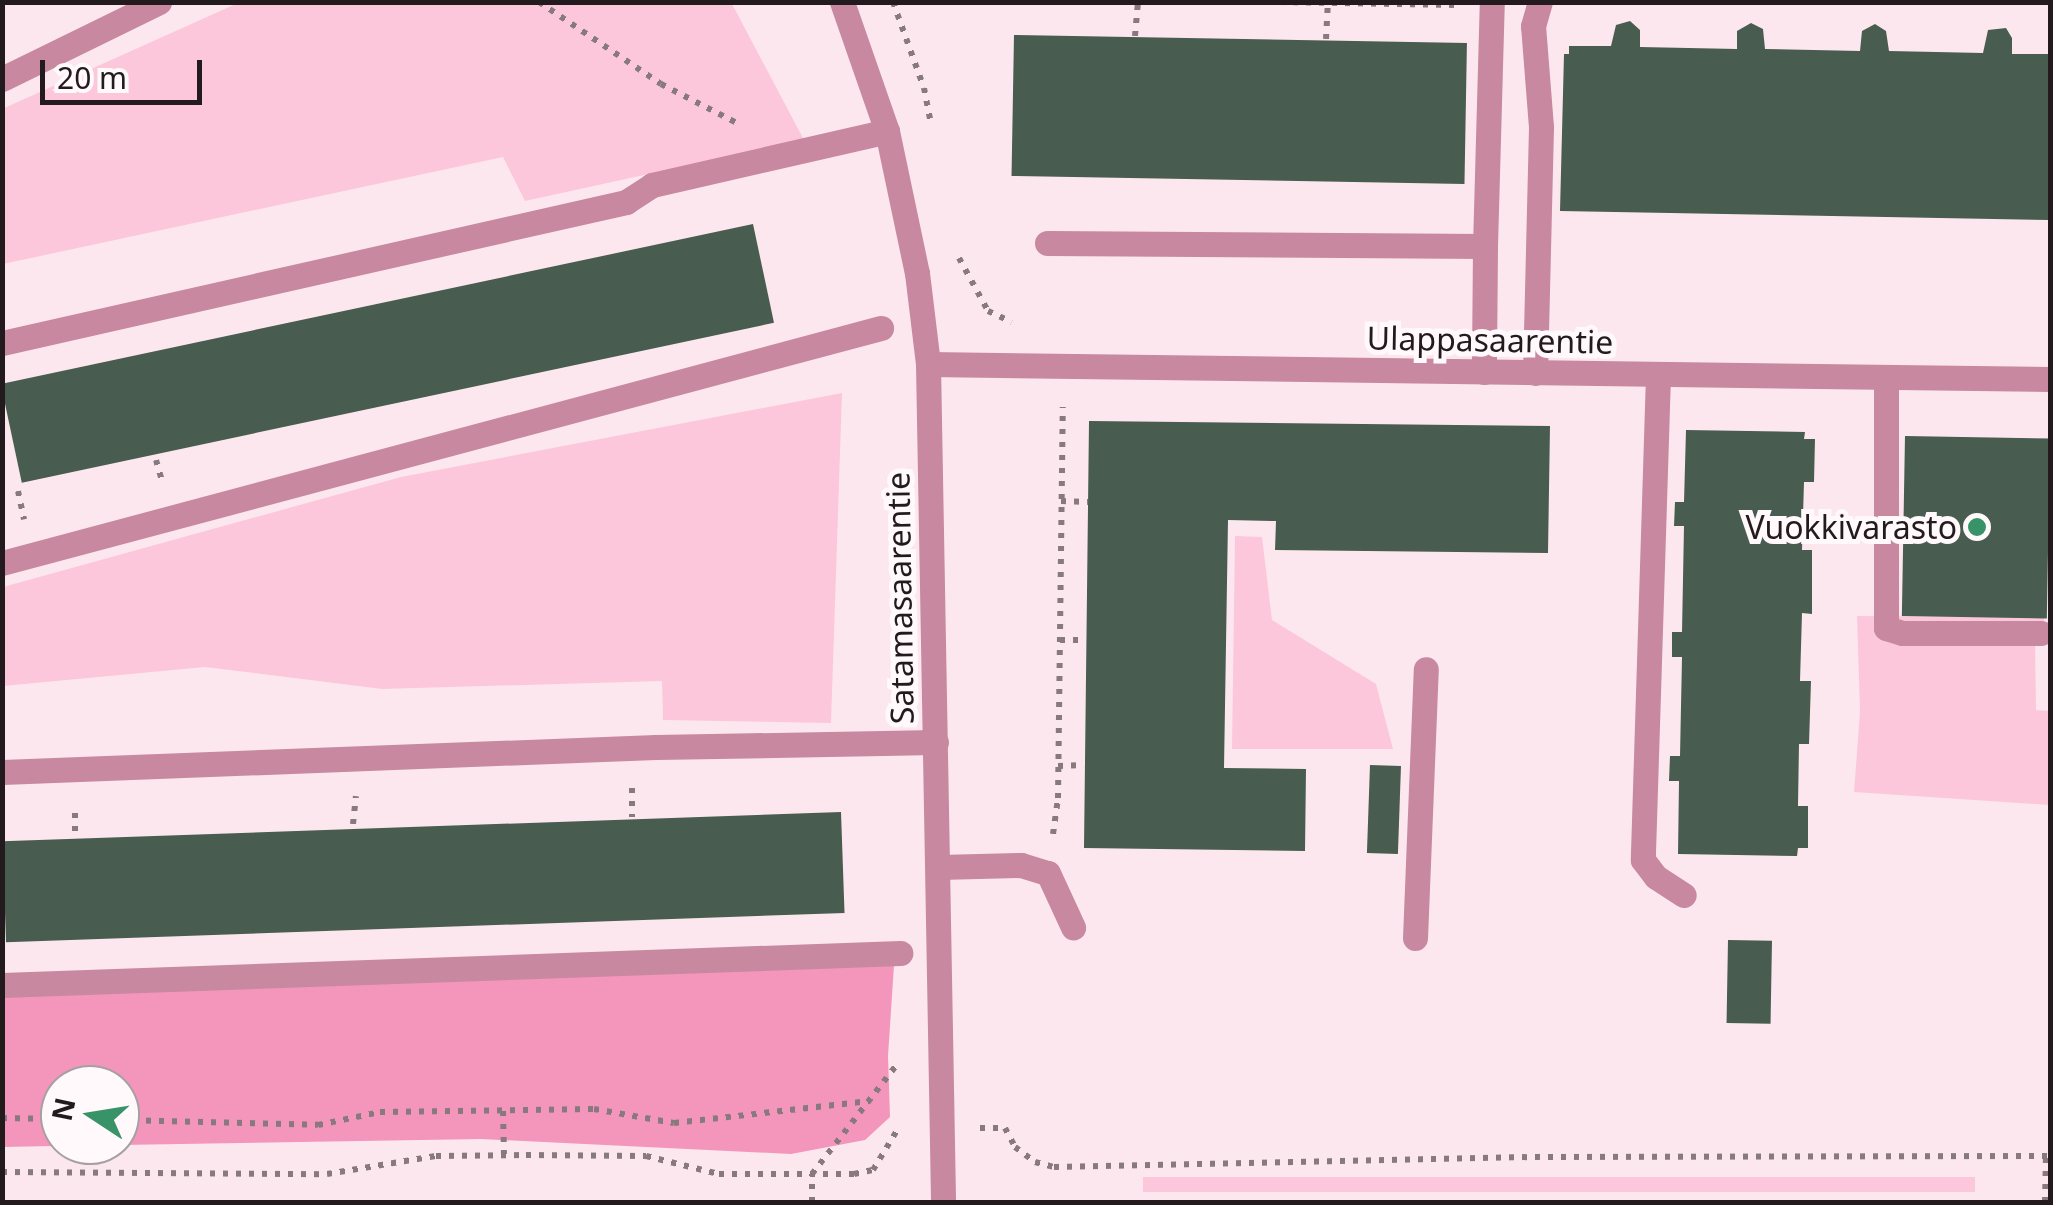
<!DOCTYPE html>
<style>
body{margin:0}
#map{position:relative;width:2053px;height:1205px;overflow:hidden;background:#fce7ef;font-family:"Noto Sans",sans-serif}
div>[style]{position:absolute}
.green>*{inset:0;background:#fdc7db;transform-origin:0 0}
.forest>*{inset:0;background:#f495bb}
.building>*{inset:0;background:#485c50;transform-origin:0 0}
.path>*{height:6px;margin-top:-3px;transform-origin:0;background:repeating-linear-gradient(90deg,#87797e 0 5px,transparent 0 13px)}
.minor>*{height:25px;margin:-12.5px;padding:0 12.5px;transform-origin:12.5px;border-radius:12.5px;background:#c788a0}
.dots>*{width:28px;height:28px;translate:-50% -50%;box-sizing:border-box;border:5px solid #fff9fb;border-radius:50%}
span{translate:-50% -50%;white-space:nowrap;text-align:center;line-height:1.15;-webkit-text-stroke:10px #fff9fb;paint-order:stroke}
.street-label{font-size:32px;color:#231a1d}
.poi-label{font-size:32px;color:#231a1d}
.right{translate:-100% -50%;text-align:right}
.frame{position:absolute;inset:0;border:5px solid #231a1d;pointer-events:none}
.north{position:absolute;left:40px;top:1065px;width:100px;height:100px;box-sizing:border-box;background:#fff9fb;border:2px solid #a7a0a2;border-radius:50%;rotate:282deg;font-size:28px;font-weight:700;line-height:40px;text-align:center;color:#231a1d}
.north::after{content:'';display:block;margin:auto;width:35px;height:45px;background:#399369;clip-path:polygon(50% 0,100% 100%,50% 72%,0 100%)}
.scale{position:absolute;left:40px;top:60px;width:162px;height:45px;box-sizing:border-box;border:5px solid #231a1d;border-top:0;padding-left:12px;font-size:30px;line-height:35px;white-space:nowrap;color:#231a1d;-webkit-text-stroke:8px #fff9fb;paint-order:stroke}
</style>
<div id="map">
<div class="green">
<div style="clip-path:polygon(731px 2px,804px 140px,525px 201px,503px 157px,3px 264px,2px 109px,238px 3px)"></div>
<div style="clip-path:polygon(842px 393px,831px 723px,663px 720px,662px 681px,382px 689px,205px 667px,3px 686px,3px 587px,401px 477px)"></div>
<div style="clip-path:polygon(1235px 536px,1262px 537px,1272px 620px,1376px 684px,1393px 749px,1232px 749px)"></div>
<div style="clip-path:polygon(1857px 616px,2044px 617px,2044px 640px,2035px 640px,2036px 710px,2050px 711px,2050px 805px,1854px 792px,1860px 712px)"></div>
<div style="left:1975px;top:1177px;width:15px;height:832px;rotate:90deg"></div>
</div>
<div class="forest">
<div style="clip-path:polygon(894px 965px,888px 1056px,890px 1117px,865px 1140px,791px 1154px,481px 1139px,120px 1145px,120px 1085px,60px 1085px,60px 1145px,103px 1145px,3px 1147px,2px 997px)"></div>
</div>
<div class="building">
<div style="clip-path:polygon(1630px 21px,1640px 30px,1640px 47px,1737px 49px,1737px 31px,1751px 23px,1763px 29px,1765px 49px,1860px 51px,1862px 31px,1875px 24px,1886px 31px,1889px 51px,1983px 53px,1988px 30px,2006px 28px,2012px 38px,2012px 54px,2050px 54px,2050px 220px,1560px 211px,1564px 54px,1569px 54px,1569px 46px,1611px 46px,1616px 25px)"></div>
<div style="left:1014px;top:35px;width:453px;height:141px;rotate:1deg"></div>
<div style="left:753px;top:224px;width:101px;height:769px;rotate:78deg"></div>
<div style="clip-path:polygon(1089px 421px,1550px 426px,1548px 553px,1275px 550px,1276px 521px,1228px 520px,1224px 768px,1306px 769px,1305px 851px,1084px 848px)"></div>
<div style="clip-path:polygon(1686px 430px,1805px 432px,1804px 439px,1815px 439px,1814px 482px,1804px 482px,1802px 550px,1812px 550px,1812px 614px,1802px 613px,1800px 681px,1811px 681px,1809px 744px,1799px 744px,1798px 806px,1808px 806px,1808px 848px,1798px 848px,1797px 856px,1678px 854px,1679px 781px,1669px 781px,1670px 756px,1680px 756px,1682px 657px,1672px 657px,1672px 632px,1682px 632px,1684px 526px,1674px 526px,1675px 502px,1684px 502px)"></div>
<div style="left:1905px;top:436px;width:145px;height:180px;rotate:1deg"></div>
<div style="left:1370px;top:765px;width:31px;height:88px;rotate:2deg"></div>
<div style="left:841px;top:812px;width:101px;height:839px;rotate:88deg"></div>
<div style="left:1728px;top:940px;width:44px;height:83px;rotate:1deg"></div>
</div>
<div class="path">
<div style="left:539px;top:2px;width:147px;rotate:33.9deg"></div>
<div style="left:661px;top:84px;width:85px;rotate:27.2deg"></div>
<div style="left:893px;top:2px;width:91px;rotate:70.2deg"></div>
<div style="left:924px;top:88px;width:36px;rotate:79deg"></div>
<div style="left:1280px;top:2px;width:175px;rotate:1deg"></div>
<div style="left:1135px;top:36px;width:34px;rotate:-85deg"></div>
<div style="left:1326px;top:39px;width:36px;rotate:-87deg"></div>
<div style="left:959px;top:258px;width:60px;rotate:61.3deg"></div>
<div style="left:988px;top:311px;width:26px;rotate:25deg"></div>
<div style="left:156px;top:460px;width:19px;rotate:74deg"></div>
<div style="left:18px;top:491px;width:29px;rotate:78deg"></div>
<div style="left:1061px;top:501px;width:27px;rotate:2deg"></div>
<div style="left:1060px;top:640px;width:26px"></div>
<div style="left:1058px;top:766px;width:26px;rotate:-2deg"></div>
<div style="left:632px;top:788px;width:29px;rotate:90deg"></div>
<div style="left:353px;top:824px;width:28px;rotate:-84deg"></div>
<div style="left:75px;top:831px;width:24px;rotate:-90deg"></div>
<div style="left:1053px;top:834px;width:36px;rotate:-82deg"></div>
<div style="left:1058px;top:798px;width:391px;rotate:-89.3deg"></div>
<div style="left:503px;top:1111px;width:43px;rotate:88.7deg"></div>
<div style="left:2px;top:1118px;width:58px;rotate:1deg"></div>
<div style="left:120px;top:1120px;width:198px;rotate:1.4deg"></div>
<div style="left:318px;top:1125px;width:63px;rotate:-11.8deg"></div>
<div style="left:380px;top:1112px;width:214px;rotate:-0.8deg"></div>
<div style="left:594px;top:1109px;width:81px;rotate:9.9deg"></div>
<div style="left:674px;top:1123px;width:197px;rotate:-6.4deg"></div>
<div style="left:980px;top:1128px;width:25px"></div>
<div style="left:1005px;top:1128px;width:21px;rotate:62deg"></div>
<div style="left:1015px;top:1147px;width:25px;rotate:37deg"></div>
<div style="left:1035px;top:1162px;width:20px;rotate:15deg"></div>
<div style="left:1054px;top:1167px;width:494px;rotate:-1.2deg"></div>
<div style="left:1548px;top:1157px;width:502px;rotate:-0.11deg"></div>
<div style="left:2px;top:1172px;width:325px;rotate:0.4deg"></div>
<div style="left:327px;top:1174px;width:110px;rotate:-9.4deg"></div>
<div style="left:436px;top:1156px;width:90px;rotate:-0.6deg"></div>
<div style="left:526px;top:1155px;width:120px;rotate:0.5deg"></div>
<div style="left:646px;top:1156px;width:75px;rotate:13.9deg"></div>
<div style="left:719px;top:1174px;width:135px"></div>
<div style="left:854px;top:1174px;width:19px;rotate:-12deg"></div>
<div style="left:873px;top:1170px;width:50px;rotate:-58.8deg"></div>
<div style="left:812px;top:1202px;width:28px;rotate:-90deg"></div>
<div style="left:812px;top:1174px;width:140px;rotate:-52.2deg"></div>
<div style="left:2045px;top:1202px;width:46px;rotate:-88.8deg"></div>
</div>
<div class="minor">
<div style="left:842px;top:2px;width:137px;rotate:70.8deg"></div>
<div style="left:887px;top:131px;width:145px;rotate:78.1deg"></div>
<div style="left:917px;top:273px;width:92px;rotate:83.1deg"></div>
<div style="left:928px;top:364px;width:838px;rotate:88.97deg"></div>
<div style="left:2px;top:79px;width:175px;rotate:-26.1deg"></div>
<div style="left:1047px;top:243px;width:438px;rotate:0.4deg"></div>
<div style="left:1485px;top:246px;width:126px;rotate:90.5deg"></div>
<div style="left:1485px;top:246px;width:244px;rotate:-88.4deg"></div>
<div style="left:2px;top:343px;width:640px;rotate:-12.73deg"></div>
<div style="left:626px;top:202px;width:31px;rotate:-33deg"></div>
<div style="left:652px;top:185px;width:241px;rotate:-12.9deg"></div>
<div style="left:928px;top:364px;width:1122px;rotate:0.77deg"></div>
<div style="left:1535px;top:373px;width:246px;rotate:-88.6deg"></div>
<div style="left:1541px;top:127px;width:101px;rotate:-94.5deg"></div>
<div style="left:1533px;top:26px;width:25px;rotate:-74deg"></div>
<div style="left:1658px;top:375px;width:485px;rotate:91.8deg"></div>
<div style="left:1643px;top:860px;width:21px;rotate:53deg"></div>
<div style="left:1656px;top:877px;width:33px;rotate:33deg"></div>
<div style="left:1886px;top:378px;width:250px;rotate:90deg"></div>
<div style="left:1886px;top:628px;width:17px;rotate:17deg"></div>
<div style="left:1902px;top:633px;width:139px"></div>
<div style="left:2px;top:563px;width:910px;rotate:-14.97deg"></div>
<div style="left:2px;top:772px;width:654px;rotate:-2.19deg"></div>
<div style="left:656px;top:747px;width:280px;rotate:-1deg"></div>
<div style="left:939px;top:867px;width:82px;rotate:-1.4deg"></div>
<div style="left:1021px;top:865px;width:28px;rotate:17deg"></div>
<div style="left:1048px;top:873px;width:60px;rotate:65.2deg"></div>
<div style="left:1415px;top:938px;width:269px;rotate:-87.7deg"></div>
<div style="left:2px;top:985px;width:899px;rotate:-2.04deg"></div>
</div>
<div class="dots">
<div style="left:1977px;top:527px;background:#399369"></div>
</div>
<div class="street-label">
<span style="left:1490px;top:340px;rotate:1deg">Ulappasaarentie</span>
<span style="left:900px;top:598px;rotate:-91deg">Satamasaarentie</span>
</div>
<div class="poi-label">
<span class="right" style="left:1957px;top:527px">Vuokkivarasto</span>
</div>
<div class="frame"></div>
<div class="north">N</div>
<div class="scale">20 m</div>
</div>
